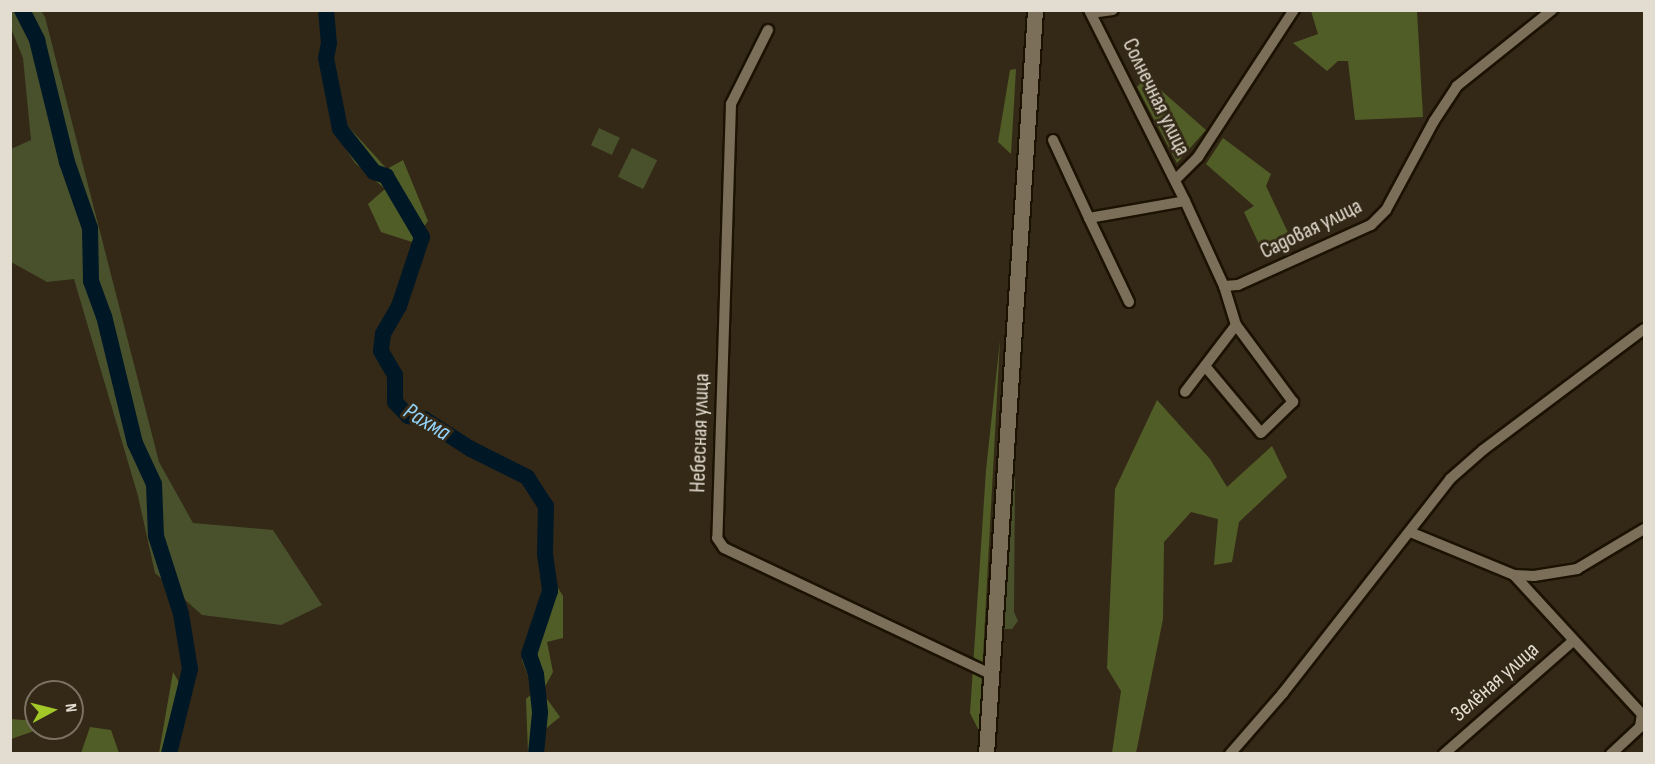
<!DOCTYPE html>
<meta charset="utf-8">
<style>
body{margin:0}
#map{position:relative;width:1655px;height:764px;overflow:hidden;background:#342917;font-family:"Sofia Sans Condensed",sans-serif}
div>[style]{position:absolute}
.green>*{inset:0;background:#48512b;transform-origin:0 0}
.forest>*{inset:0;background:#515d27}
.river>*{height:16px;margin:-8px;padding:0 8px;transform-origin:8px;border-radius:8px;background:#001726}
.roads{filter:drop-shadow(2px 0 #1b1202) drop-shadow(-2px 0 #1b1202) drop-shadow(0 2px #1b1202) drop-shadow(0 -2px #1b1202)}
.street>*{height:10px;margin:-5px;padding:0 5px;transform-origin:5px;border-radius:5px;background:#7b6f5a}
.secondary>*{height:15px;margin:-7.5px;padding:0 7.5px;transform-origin:7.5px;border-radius:7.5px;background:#7b6f5a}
span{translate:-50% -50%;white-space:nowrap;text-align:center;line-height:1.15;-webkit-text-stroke:6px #342917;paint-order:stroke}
.street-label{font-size:22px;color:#e3dcd1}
.water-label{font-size:24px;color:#92d4fc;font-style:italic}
.frame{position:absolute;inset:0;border:12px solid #e3dcd1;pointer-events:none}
.north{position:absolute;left:24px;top:680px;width:60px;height:60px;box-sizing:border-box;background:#342917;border:2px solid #7a7161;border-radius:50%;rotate:83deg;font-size:16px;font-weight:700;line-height:24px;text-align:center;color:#e3dcd1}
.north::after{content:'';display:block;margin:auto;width:21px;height:27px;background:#a2c928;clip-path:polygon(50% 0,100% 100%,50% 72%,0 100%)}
</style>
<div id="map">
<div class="green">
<div style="clip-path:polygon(11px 10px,41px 11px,45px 17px,159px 462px,193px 523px,273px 530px,322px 605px,281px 625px,202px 615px,155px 573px,138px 496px,74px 279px,47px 282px,11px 262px,11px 149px,31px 140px,23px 58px,11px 28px)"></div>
<div style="left:599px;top:128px;width:23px;height:19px;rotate:25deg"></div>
<div style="left:632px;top:148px;width:28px;height:32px;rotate:26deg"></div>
<div style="clip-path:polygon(1010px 472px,1015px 479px,1014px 612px,1018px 621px,1012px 629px,1001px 629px)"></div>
</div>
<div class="forest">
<div style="clip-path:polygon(1311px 11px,1417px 11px,1423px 117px,1355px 120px,1348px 61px,1338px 61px,1327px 71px,1293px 43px,1318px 34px)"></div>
<div style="clip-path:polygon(1016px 69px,1011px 154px,998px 142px,1010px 70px)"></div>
<div style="clip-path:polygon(1146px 77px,1206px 130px,1177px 163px,1137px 87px)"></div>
<div style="clip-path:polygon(345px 123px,387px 169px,403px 160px,428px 221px,412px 242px,381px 232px,368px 204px,385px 189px,355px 163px,344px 146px)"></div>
<div style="clip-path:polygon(1223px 138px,1271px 174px,1266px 186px,1293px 243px,1265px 257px,1244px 212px,1254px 206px,1206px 164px)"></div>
<div style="clip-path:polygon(1000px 340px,979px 731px,970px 713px,986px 470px)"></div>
<div style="clip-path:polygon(1157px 400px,1210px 459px,1227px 487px,1272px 446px,1287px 477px,1239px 522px,1232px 562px,1214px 565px,1218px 519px,1191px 512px,1164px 542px,1163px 619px,1136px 753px,1112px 753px,1121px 691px,1107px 668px,1115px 489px)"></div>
<div style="clip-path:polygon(555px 583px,563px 596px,563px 638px,547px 642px,553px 672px,542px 692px,560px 717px,544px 730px,528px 753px,526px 699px,534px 692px,522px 660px,544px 620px)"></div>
<div style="clip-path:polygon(173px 672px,188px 698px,177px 753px,159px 753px)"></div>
<div style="clip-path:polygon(11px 719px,36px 721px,37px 730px,11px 739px)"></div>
<div style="clip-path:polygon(90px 727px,111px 730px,119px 753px,81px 753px)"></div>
</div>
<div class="river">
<div style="left:22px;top:10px;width:34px;rotate:63deg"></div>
<div style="left:37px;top:40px;width:126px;rotate:76.2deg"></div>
<div style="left:67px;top:162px;width:70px;rotate:70.8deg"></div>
<div style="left:90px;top:228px;width:53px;rotate:88.9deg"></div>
<div style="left:91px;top:281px;width:37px;rotate:70deg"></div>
<div style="left:104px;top:316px;width:131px;rotate:76.3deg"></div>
<div style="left:135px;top:443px;width:45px;rotate:65.1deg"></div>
<div style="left:154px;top:484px;width:52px;rotate:87.8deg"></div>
<div style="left:156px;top:536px;width:82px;rotate:72.2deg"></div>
<div style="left:181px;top:614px;width:56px;rotate:80.7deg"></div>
<div style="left:190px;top:669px;width:88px;rotate:103.9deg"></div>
<div style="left:326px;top:10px;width:33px;rotate:85deg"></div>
<div style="left:329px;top:43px;width:15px;rotate:101deg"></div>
<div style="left:326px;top:58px;width:72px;rotate:78.8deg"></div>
<div style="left:340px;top:129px;width:55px;rotate:51.7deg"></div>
<div style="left:374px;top:172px;width:13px;rotate:18deg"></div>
<div style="left:386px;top:176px;width:71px;rotate:59.5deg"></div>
<div style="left:422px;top:237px;width:73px;rotate:108.4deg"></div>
<div style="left:399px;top:306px;width:32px;rotate:120deg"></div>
<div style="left:383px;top:334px;width:17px;rotate:97deg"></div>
<div style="left:381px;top:351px;width:28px;rotate:60deg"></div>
<div style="left:395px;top:375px;width:27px;rotate:90deg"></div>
<div style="left:395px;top:402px;width:19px;rotate:47deg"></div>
<div style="left:408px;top:416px;width:16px;rotate:11deg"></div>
<div style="left:424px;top:419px;width:56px;rotate:32.6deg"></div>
<div style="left:471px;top:449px;width:63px;rotate:26.6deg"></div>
<div style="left:527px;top:477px;width:35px;rotate:57deg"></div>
<div style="left:546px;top:506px;width:48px;rotate:91.2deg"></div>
<div style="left:545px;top:554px;width:37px;rotate:82deg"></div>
<div style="left:550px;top:591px;width:66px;rotate:108.4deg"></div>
<div style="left:529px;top:654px;width:21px;rotate:71deg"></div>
<div style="left:536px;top:674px;width:39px;rotate:84deg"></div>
<div style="left:540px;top:713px;width:41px;rotate:95.6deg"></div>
</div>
<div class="roads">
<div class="street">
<div style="left:1089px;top:10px;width:214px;rotate:63.3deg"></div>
<div style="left:1185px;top:201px;width:94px;rotate:65.4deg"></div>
<div style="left:1224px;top:286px;width:41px;rotate:72.9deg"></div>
<div style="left:1236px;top:325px;width:84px;rotate:127.3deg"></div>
<div style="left:1091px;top:13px;width:22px;rotate:-8deg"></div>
<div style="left:768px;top:30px;width:83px;rotate:116.6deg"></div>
<div style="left:731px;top:104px;width:434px;rotate:91.8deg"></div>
<div style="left:717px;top:538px;width:12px;rotate:55deg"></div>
<div style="left:724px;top:548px;width:295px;rotate:25.3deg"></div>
<div style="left:1053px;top:140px;width:86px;rotate:65.2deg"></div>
<div style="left:1089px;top:218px;width:97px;rotate:-10deg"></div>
<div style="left:1175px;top:180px;width:33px;rotate:-45deg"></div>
<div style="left:1198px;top:157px;width:176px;rotate:-56.9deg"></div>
<div style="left:1089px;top:218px;width:93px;rotate:64.5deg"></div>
<div style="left:1224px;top:286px;width:14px;rotate:-4deg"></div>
<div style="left:1238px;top:285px;width:146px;rotate:-24.3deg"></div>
<div style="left:1371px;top:225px;width:21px;rotate:-45deg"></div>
<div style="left:1386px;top:210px;width:101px;rotate:-61.7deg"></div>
<div style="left:1434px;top:121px;width:42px;rotate:-56.7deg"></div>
<div style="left:1457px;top:86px;width:122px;rotate:-38.7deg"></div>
<div style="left:1205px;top:366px;width:87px;rotate:50.1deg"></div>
<div style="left:1261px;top:433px;width:45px;rotate:-44.1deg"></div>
<div style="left:1293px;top:402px;width:96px;rotate:-126.5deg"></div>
<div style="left:1410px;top:532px;width:113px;rotate:22.5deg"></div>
<div style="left:1514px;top:575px;width:20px;rotate:3deg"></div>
<div style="left:1534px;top:576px;width:44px;rotate:-9.2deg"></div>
<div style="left:1577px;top:569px;width:78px;rotate:-30.8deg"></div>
<div style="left:1514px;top:575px;width:189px;rotate:47.4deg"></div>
<div style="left:1642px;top:714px;width:13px;rotate:99deg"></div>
<div style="left:1640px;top:727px;width:40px;rotate:137deg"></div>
<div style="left:1230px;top:754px;width:81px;rotate:-49deg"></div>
<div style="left:1283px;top:693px;width:271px;rotate:-52deg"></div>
<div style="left:1450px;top:479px;width:44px;rotate:-41.3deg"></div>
<div style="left:1483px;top:450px;width:201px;rotate:-36.9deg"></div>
<div style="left:1444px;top:754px;width:171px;rotate:-41.2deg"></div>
</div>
<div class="secondary">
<div style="left:986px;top:754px;width:746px;rotate:-86.23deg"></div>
</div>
</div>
<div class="street-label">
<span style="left:1156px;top:97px;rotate:64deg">Солнечная улица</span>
<span style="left:1311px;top:229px;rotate:-26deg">Садовая улица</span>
<span style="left:700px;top:433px;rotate:-88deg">Небесная улица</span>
<span style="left:1495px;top:682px;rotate:-41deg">Зелёная улица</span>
</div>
<div class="water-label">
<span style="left:427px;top:422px;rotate:31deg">Рахма</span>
</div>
<div class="frame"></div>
<div class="north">N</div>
</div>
